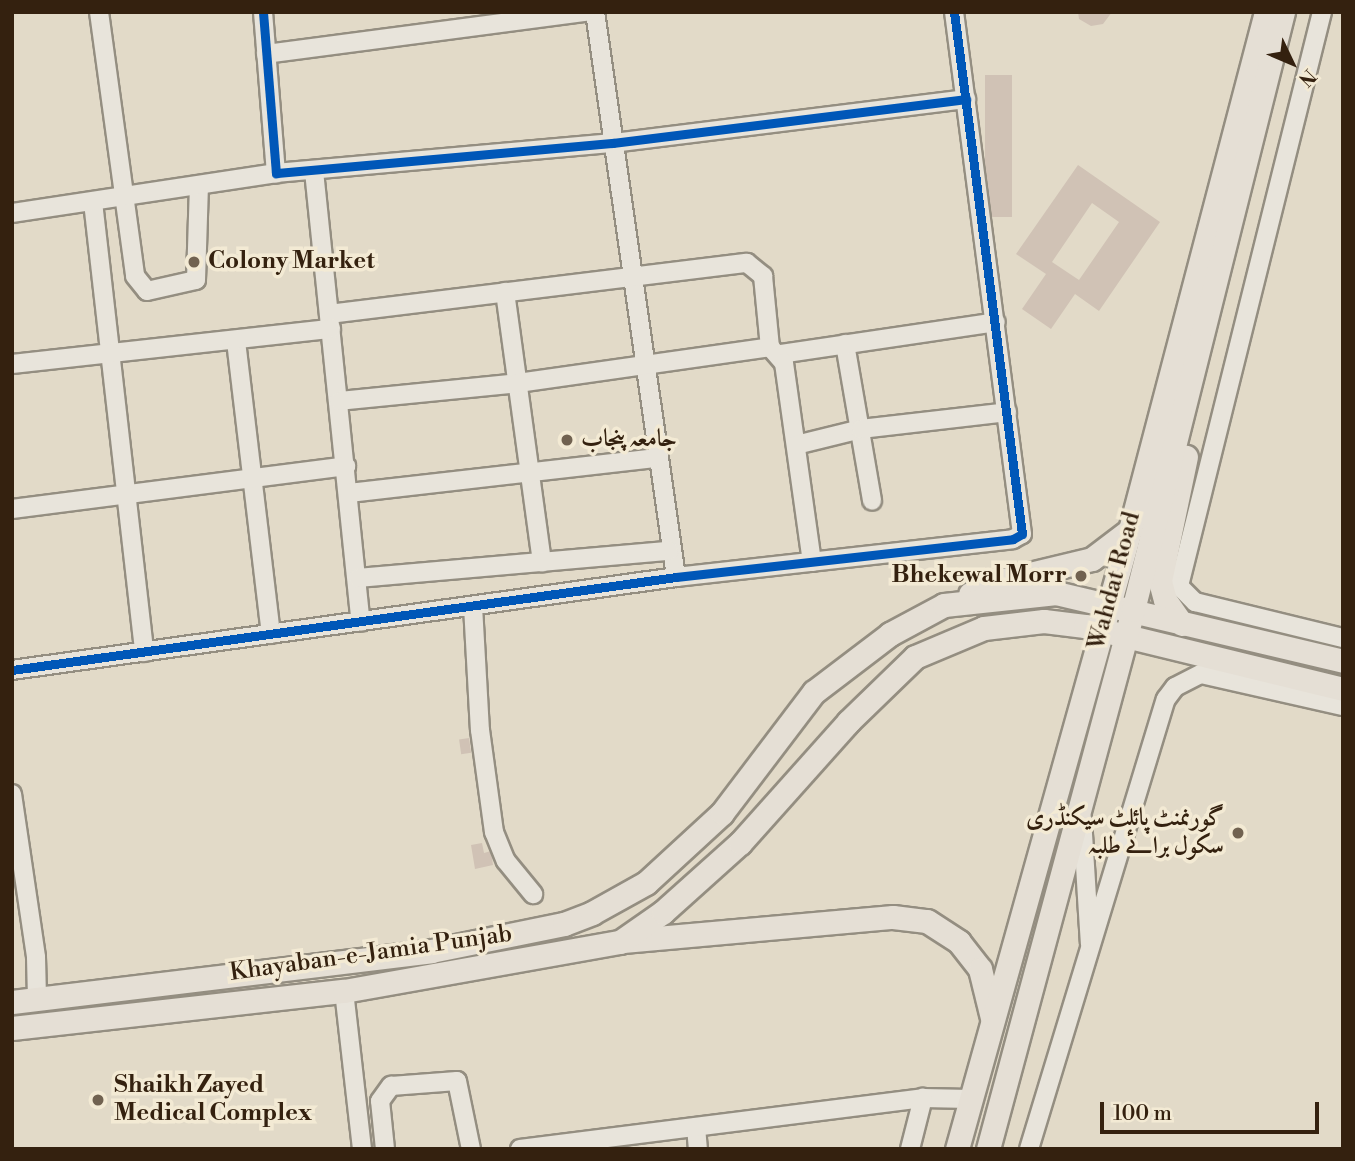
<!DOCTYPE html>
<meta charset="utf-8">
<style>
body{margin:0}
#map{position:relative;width:1355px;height:1161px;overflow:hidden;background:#e2dac8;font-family:"Libre Bodoni",Amiri,serif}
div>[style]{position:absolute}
.building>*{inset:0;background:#d0c2b5;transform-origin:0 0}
.roads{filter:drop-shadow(2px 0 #948e81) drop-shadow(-2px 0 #948e81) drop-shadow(0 2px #948e81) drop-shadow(0 -2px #948e81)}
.minor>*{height:18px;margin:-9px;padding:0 9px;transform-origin:9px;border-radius:9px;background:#e8e4db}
.major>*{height:23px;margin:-11.5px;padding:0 11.5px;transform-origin:11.5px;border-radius:11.5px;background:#e5dfd5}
.cycleway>*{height:9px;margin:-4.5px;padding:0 4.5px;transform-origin:4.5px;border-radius:4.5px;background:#0057b8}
.dots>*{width:19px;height:19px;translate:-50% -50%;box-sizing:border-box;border:4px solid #f3ead4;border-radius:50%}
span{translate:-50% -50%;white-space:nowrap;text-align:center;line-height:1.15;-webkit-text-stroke:7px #f3ead4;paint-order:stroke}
.poi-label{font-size:24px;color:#34210f;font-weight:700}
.left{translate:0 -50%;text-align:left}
.right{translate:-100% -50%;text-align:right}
.street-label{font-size:24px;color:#34210f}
.frame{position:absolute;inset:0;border:14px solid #34210f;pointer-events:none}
.north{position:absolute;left:1257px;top:28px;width:70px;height:70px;-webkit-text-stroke:5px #f3ead4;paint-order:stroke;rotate:134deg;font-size:19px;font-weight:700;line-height:28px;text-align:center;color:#34210f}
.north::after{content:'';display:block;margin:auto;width:24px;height:32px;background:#34210f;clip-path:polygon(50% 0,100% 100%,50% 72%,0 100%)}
.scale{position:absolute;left:1100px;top:1102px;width:219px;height:32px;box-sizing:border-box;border:4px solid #34210f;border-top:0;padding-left:9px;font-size:21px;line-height:24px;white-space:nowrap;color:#34210f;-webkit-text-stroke:5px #f3ead4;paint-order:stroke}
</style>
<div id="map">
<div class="building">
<div style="clip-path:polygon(1078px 12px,1112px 12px,1103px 24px,1091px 26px,1079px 19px)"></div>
<div style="left:985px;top:75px;width:27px;height:142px"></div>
<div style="clip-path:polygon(evenodd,1078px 165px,1160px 222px,1099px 311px,1075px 294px,1051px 329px,1022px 309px,1046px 274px,1016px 254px,1078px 165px,1092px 203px,1119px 222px,1079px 280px,1052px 262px,1092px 203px)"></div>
<div style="left:469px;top:738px;width:15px;height:10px;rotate:82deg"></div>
<div style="clip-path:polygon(482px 843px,484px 853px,491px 851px,493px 865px,475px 869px,471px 845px)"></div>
</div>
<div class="roads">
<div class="minor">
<div style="left:99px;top:12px;width:266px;rotate:82.2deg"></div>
<div style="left:135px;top:276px;width:19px;rotate:51deg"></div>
<div style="left:147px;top:291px;width:50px;rotate:-12.7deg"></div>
<div style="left:196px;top:280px;width:94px;rotate:-88.2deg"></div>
<div style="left:263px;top:12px;width:162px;rotate:85.4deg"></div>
<div style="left:276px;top:173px;width:338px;rotate:-5.1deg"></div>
<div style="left:613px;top:143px;width:356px;rotate:-7.1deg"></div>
<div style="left:595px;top:12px;width:571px;rotate:81.84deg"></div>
<div style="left:1322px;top:12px;width:592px;rotate:103.99deg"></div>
<div style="left:1179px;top:586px;width:23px;rotate:45deg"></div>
<div style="left:1195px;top:602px;width:152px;rotate:13.7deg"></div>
<div style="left:266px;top:54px;width:323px;rotate:-7.5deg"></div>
<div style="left:314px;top:171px;width:453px;rotate:84.1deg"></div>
<div style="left:93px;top:202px;width:453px;rotate:83.5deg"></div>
<div style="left:12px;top:213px;width:267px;rotate:-8.6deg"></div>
<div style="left:505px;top:292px;width:273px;rotate:82.2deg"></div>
<div style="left:329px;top:314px;width:421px;rotate:-7deg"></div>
<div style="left:747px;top:263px;width:21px;rotate:39deg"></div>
<div style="left:763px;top:276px;width:71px;rotate:84.4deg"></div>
<div style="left:236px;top:341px;width:295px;rotate:83.2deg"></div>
<div style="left:845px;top:344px;width:159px;rotate:80.2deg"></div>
<div style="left:780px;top:354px;width:218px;rotate:-8.4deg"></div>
<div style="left:12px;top:364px;width:321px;rotate:-6.3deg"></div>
<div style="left:339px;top:401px;width:180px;rotate:-5.7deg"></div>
<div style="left:518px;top:383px;width:255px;rotate:-8.1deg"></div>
<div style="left:770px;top:347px;width:21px;rotate:49deg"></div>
<div style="left:784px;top:363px;width:201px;rotate:82deg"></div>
<div style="left:796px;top:445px;width:67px;rotate:-13.8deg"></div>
<div style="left:861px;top:429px;width:147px;rotate:-6.6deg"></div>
<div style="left:349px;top:493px;width:310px;rotate:-6.5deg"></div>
<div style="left:12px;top:509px;width:337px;rotate:-7.3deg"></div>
<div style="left:358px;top:578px;width:312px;rotate:-5deg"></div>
<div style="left:473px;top:606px;width:124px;rotate:86.8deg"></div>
<div style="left:480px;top:730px;width:103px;rotate:82.2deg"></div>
<div style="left:494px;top:832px;width:31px;rotate:68deg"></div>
<div style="left:506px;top:861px;width:43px;rotate:50.7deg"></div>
<div style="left:12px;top:670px;width:670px;rotate:-7.97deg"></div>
<div style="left:676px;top:577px;width:339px;rotate:-6.4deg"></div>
<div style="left:1013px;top:539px;width:10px;rotate:-29deg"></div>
<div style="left:1022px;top:534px;width:526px;rotate:-97.42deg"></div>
<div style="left:12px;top:794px;width:165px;rotate:81.6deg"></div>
<div style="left:36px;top:957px;width:42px;rotate:88.6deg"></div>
<div style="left:1082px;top:818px;width:126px;rotate:86.4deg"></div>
<div style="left:344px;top:991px;width:159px;rotate:83.5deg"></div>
<div style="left:696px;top:1127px;width:22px;rotate:85deg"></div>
<div style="left:385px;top:1149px;width:48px;rotate:-95.9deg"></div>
<div style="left:380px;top:1101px;width:19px;rotate:-54deg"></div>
<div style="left:391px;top:1086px;width:66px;rotate:-4.3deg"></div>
<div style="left:457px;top:1081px;width:69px;rotate:78.4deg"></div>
<div style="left:520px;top:1149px;width:406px;rotate:-7.2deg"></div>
<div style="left:923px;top:1098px;width:47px;rotate:1.2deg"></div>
<div style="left:910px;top:1149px;width:53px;rotate:-75.7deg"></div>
<div style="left:1029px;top:1149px;width:470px;rotate:-73.1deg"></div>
<div style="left:1166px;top:699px;width:15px;rotate:-53deg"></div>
<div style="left:1175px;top:687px;width:29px;rotate:-27deg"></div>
<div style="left:1201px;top:674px;width:146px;rotate:12.7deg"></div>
</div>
<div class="major">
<div style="left:970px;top:594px;width:38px;rotate:-22deg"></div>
<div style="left:1005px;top:580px;width:89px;rotate:-13.6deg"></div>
<div style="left:1092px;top:559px;width:48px;rotate:-37.3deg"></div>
<div style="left:1182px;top:624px;width:29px;rotate:-125deg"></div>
<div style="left:1165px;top:600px;width:20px;rotate:-105deg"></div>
<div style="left:1160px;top:581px;width:127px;rotate:-78.2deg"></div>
<div style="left:623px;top:941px;width:271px;rotate:-5.1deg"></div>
<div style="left:893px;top:917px;width:34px;rotate:7deg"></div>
<div style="left:927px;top:921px;width:38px;rotate:33deg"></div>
<div style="left:959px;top:942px;width:34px;rotate:52deg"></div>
<div style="left:980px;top:969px;width:50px;rotate:76.2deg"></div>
<div style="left:12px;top:1002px;width:422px;rotate:-6.9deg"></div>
<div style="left:431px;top:951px;width:136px;rotate:-11.5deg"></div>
<div style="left:564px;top:924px;width:30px;rotate:-21deg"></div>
<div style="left:592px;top:913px;width:62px;rotate:-29.1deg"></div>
<div style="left:646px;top:883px;width:103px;rotate:-42.6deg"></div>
<div style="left:722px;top:813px;width:152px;rotate:-52.8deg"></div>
<div style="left:814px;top:692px;width:96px;rotate:-37.3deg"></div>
<div style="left:890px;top:634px;width:61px;rotate:-28.2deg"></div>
<div style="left:944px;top:605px;width:113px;rotate:-6.1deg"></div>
<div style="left:1056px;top:593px;width:295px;rotate:13.3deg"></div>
<div style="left:12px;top:1028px;width:334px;rotate:-6.4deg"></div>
<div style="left:344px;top:991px;width:280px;rotate:-10.1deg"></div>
<div style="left:620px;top:942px;width:52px;rotate:-34.9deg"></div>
<div style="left:663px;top:912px;width:103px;rotate:-41.9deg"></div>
<div style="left:740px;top:843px;width:162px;rotate:-48.2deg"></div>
<div style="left:848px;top:722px;width:93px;rotate:-44.1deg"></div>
<div style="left:915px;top:657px;width:75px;rotate:-22.8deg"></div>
<div style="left:984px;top:628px;width:60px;rotate:-6.7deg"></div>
<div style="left:1044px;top:621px;width:41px;rotate:7deg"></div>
<div style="left:1085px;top:626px;width:266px;rotate:13.7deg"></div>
<div style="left:957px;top:1149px;width:643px;rotate:-74.39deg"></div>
<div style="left:1130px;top:530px;width:536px;rotate:-75.29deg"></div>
<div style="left:988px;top:1149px;width:558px;rotate:-74.94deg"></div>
<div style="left:1133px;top:610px;width:617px;rotate:-75.92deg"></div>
</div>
</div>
<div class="cycleway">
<div style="left:263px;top:12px;width:162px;rotate:85.4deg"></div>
<div style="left:276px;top:173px;width:338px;rotate:-5.1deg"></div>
<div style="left:613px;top:143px;width:356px;rotate:-7.1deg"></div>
<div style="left:12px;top:670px;width:670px;rotate:-7.97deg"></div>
<div style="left:676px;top:577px;width:339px;rotate:-6.4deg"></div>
<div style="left:1013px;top:539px;width:10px;rotate:-29deg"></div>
<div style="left:1022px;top:534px;width:526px;rotate:-97.42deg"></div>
</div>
<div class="dots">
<div style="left:194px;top:262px;background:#716250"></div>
<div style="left:567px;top:440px;background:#716250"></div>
<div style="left:1081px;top:576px;background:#716250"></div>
<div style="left:1238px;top:833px;background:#716250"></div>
<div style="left:98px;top:1100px;background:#716250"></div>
</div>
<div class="poi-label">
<span class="left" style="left:208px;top:262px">Colony Market</span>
<span class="left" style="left:581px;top:440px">جامعہ پنجاب</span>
<span class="right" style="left:1067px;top:576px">Bhekewal Morr</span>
<span class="right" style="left:1224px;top:833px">گورنمنٹ پائلٹ سیکنڈری<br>سکول برائے طلبہ</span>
<span class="left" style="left:114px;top:1100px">Shaikh Zayed<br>Medical Complex</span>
</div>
<div class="street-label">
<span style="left:1115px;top:581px;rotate:-75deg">Wahdat Road</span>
<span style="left:371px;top:954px;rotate:-8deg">Khayaban-e-Jamia Punjab</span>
</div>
<div class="frame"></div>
<div class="north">N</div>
<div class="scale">100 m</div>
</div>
